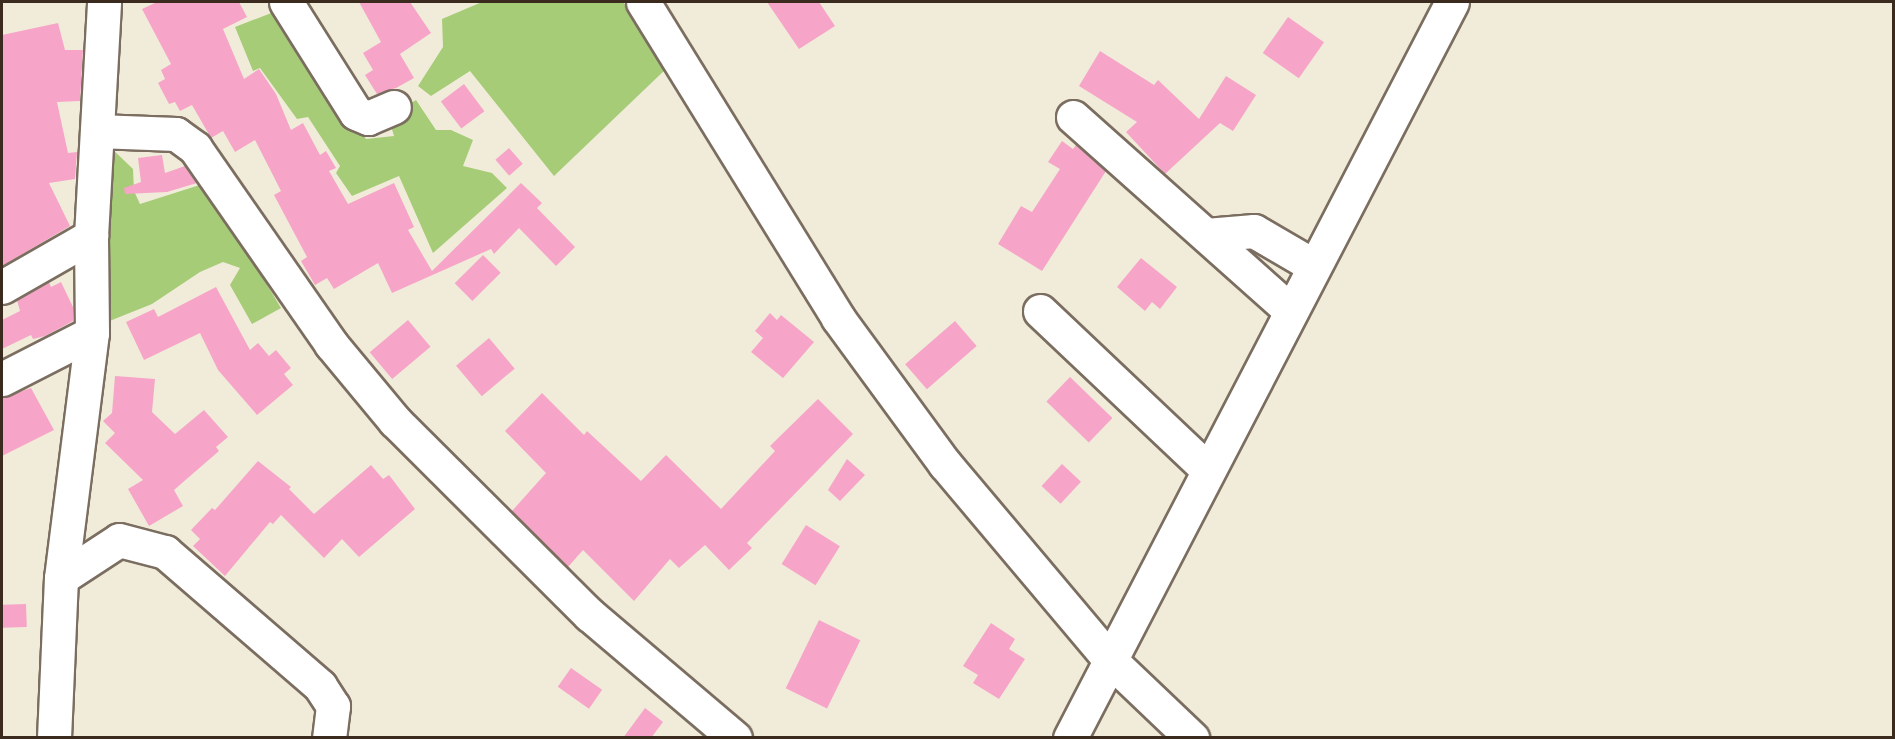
<!DOCTYPE html>
<style>
body{margin:0}
#map{position:relative;width:1895px;height:739px;overflow:hidden;background:#f1ecda;font-family:Alegreya,serif}
div>[style]{position:absolute}
.green>*{inset:0;background:#a6cc77}
.building>*{inset:0;background:#f6a5c8;transform-origin:0 0}
.roads{filter:drop-shadow(2px 0 #7b6e60) drop-shadow(-2px 0 #7b6e60) drop-shadow(0 2px #7b6e60) drop-shadow(0 -2px #7b6e60)}
.minor>*{height:33px;margin:-16.5px;padding:0 16.5px;transform-origin:16.5px;border-radius:16.5px;background:#fff}
span{translate:-50% -50%;white-space:nowrap;text-align:center;line-height:1.15;-webkit-text-stroke:5px #f6f6f2;paint-order:stroke}
.frame{position:absolute;inset:0;border:3px solid #3b2a1e;pointer-events:none}
</style>
<div id="map">
<div class="green">
<div style="clip-path:polygon(482px 2px,623px 2px,646px 38px,663px 48px,667px 68px,554px 176px,470px 71px,431px 96px,418px 86px,443px 47px,442px 19px)"></div>
<div style="clip-path:polygon(284px 8px,366px 139px,394px 136px,388px 116px,416px 100px,436px 130px,451px 130px,473px 140px,463px 166px,492px 173px,507px 188px,433px 253px,399px 176px,352px 196px,336px 173px,340px 166px,308px 117px,297px 119px,260px 68px,253px 71px,235px 27px)"></div>
<div style="clip-path:polygon(109px 146px,133px 169px,134px 191px,140px 204px,206px 183px,281px 308px,252px 324px,230px 285px,240px 268px,223px 262px,200px 272px,152px 304px,97px 326px)"></div>
</div>
<div class="building">
<div style="clip-path:polygon(157px 2px,239px 2px,247px 17px,223px 29px,244px 79px,259px 69px,276px 94px,291px 130px,303px 123px,320px 155px,326px 151px,336px 168px,329px 171px,348px 204px,394px 183px,414px 227px,408px 230px,432px 271px,521px 183px,542px 203px,537px 208px,575px 247px,556px 266px,519px 228px,494px 254px,491px 249px,392px 293px,378px 263px,334px 289px,327px 278px,315px 285px,301px 261px,307px 257px,274px 195px,281px 191px,255px 140px,235px 152px,223px 131px,211px 138px,192px 105px,180px 111px,175px 102px,169px 104px,158px 83px,165px 79px,161px 70px,171px 64px,142px 9px)"></div>
<div style="clip-path:polygon(359px 2px,410px 2px,431px 33px,400px 54px,414px 78px,396px 88px,377px 94px,365px 75px,373px 70px,363px 53px,381px 42px)"></div>
<div style="clip-path:polygon(767px 2px,819px 2px,835px 26px,799px 49px)"></div>
<div style="left:1288px;top:17px;width:44px;height:44px;rotate:35deg"></div>
<div style="clip-path:polygon(58px 23px,65px 50px,83px 50px,80px 101px,57px 102px,68px 153px,77px 152px,75px 179px,49px 183px,70px 226px,2px 266px,2px 35px)"></div>
<div style="clip-path:polygon(1100px 51px,1154px 85px,1158px 80px,1199px 119px,1226px 76px,1256px 95px,1233px 131px,1220px 123px,1165px 174px,1126px 132px,1137px 122px,1079px 86px)"></div>
<div style="left:464px;top:84px;width:34px;height:29px;rotate:53deg"></div>
<div style="clip-path:polygon(1062px 141px,1073px 149px,1076px 145px,1106px 171px,1042px 271px,998px 244px,1021px 206px,1032px 212px,1060px 169px,1048px 162px)"></div>
<div style="left:509px;top:148px;width:21px;height:18px;rotate:49deg"></div>
<div style="clip-path:polygon(162px 155px,165px 173px,185px 166px,197px 183px,167px 192px,125px 194px,124px 188px,141px 182px,138px 158px)"></div>
<div style="left:483px;top:255px;width:25px;height:40px;rotate:45deg"></div>
<div style="clip-path:polygon(1141px 258px,1177px 287px,1160px 309px,1152px 302px,1145px 311px,1117px 287px)"></div>
<div style="clip-path:polygon(49px 282px,51px 287px,61px 282px,73px 307px,73px 321px,45px 336px,33px 339px,31px 335px,2px 349px,2px 320px,20px 311px,17px 300px)"></div>
<div style="clip-path:polygon(216px 287px,250px 350px,258px 343px,269px 356px,276px 350px,291px 368px,284px 374px,293px 385px,257px 415px,218px 370px,200px 333px,144px 360px,126px 322px,154px 309px,158px 317px)"></div>
<div style="clip-path:polygon(770px 313px,777px 320px,781px 315px,814px 342px,783px 378px,751px 352px,763px 338px,755px 331px)"></div>
<div style="left:408px;top:320px;width:35px;height:50px;rotate:50deg"></div>
<div style="left:955px;top:321px;width:33px;height:66px;rotate:49deg"></div>
<div style="left:489px;top:338px;width:40px;height:43px;rotate:50deg"></div>
<div style="clip-path:polygon(115px 376px,155px 379px,152px 412px,175px 434px,204px 410px,228px 437px,216px 447px,219px 451px,174px 490px,183px 506px,149px 526px,128px 489px,143px 480px,105px 443px,115px 433px,103px 421px,112px 413px)"></div>
<div style="left:1070px;top:377px;width:59px;height:34px;rotate:44deg"></div>
<div style="clip-path:polygon(31px 388px,54px 430px,2px 456px,2px 398px)"></div>
<div style="clip-path:polygon(542px 393px,584px 435px,587px 431px,641px 481px,666px 455px,721px 509px,775px 451px,770px 446px,818px 399px,853px 434px,747px 543px,752px 548px,729px 570px,705px 545px,679px 568px,670px 559px,634px 601px,583px 550px,568px 567px,512px 511px,546px 473px,505px 431px)"></div>
<div style="clip-path:polygon(847px 459px,865px 475px,840px 501px,828px 490px)"></div>
<div style="clip-path:polygon(258px 461px,291px 487px,289px 489px,314px 514px,371px 465px,383px 479px,389px 475px,415px 509px,359px 557px,342px 539px,324px 558px,281px 515px,273px 524px,270px 522px,225px 576px,193px 546px,200px 539px,191px 530px,212px 508px,215px 510px)"></div>
<div style="left:1062px;top:464px;width:26px;height:30px;rotate:43deg"></div>
<div style="left:806px;top:525px;width:40px;height:46px;rotate:32deg"></div>
<div style="left:26px;top:604px;width:23px;height:24px;rotate:88deg"></div>
<div style="left:819px;top:620px;width:46px;height:76px;rotate:26deg"></div>
<div style="clip-path:polygon(991px 623px,1015px 639px,1009px 649px,1025px 659px,999px 699px,973px 683px,978px 675px,963px 666px)"></div>
<div style="left:571px;top:668px;width:38px;height:23px;rotate:35deg"></div>
<div style="clip-path:polygon(645px 708px,663px 722px,651px 738px,623px 738px)"></div>
</div>
<div class="roads">
<div class="minor">
<div style="left:286px;top:2px;width:131px;rotate:57.8deg"></div>
<div style="left:356px;top:113px;width:13px;rotate:23deg"></div>
<div style="left:368px;top:118px;width:28px;rotate:-23deg"></div>
<div style="left:643px;top:2px;width:371px;rotate:58.3deg"></div>
<div style="left:838px;top:318px;width:181px;rotate:53.8deg"></div>
<div style="left:945px;top:464px;width:255px;rotate:49.9deg"></div>
<div style="left:1109px;top:659px;width:115px;rotate:43.6deg"></div>
<div style="left:1073px;top:117px;width:292px;rotate:41.7deg"></div>
<div style="left:97px;top:131px;width:79px;rotate:2.2deg"></div>
<div style="left:176px;top:134px;width:24px;rotate:36deg"></div>
<div style="left:195px;top:148px;width:239px;rotate:55.2deg"></div>
<div style="left:331px;top:344px;width:100px;rotate:50.3deg"></div>
<div style="left:395px;top:421px;width:275px;rotate:44.9deg"></div>
<div style="left:590px;top:615px;width:190px;rotate:40.3deg"></div>
<div style="left:1206px;top:235px;width:48px;rotate:-4.8deg"></div>
<div style="left:1254px;top:231px;width:69px;rotate:30.3deg"></div>
<div style="left:2px;top:287px;width:103px;rotate:-29.8deg"></div>
<div style="left:1040px;top:311px;width:231px;rotate:43.4deg"></div>
<div style="left:2px;top:379px;width:101px;rotate:-27.1deg"></div>
<div style="left:61px;top:578px;width:69px;rotate:-33.2deg"></div>
<div style="left:119px;top:540px;width:48px;rotate:14.6deg"></div>
<div style="left:165px;top:552px;width:205px;rotate:40.8deg"></div>
<div style="left:320px;top:686px;width:24px;rotate:57deg"></div>
<div style="left:333px;top:706px;width:32px;rotate:97deg"></div>
<div style="left:54px;top:738px;width:160px;rotate:-87.5deg"></div>
<div style="left:61px;top:578px;width:247px;rotate:-82.8deg"></div>
<div style="left:92px;top:333px;width:97px;rotate:-90.6deg"></div>
<div style="left:91px;top:236px;width:234px;rotate:-86.8deg"></div>
<div style="left:1070px;top:738px;width:829px;rotate:-62.57deg"></div>
</div>
</div>
<div class="frame"></div>
</div>
